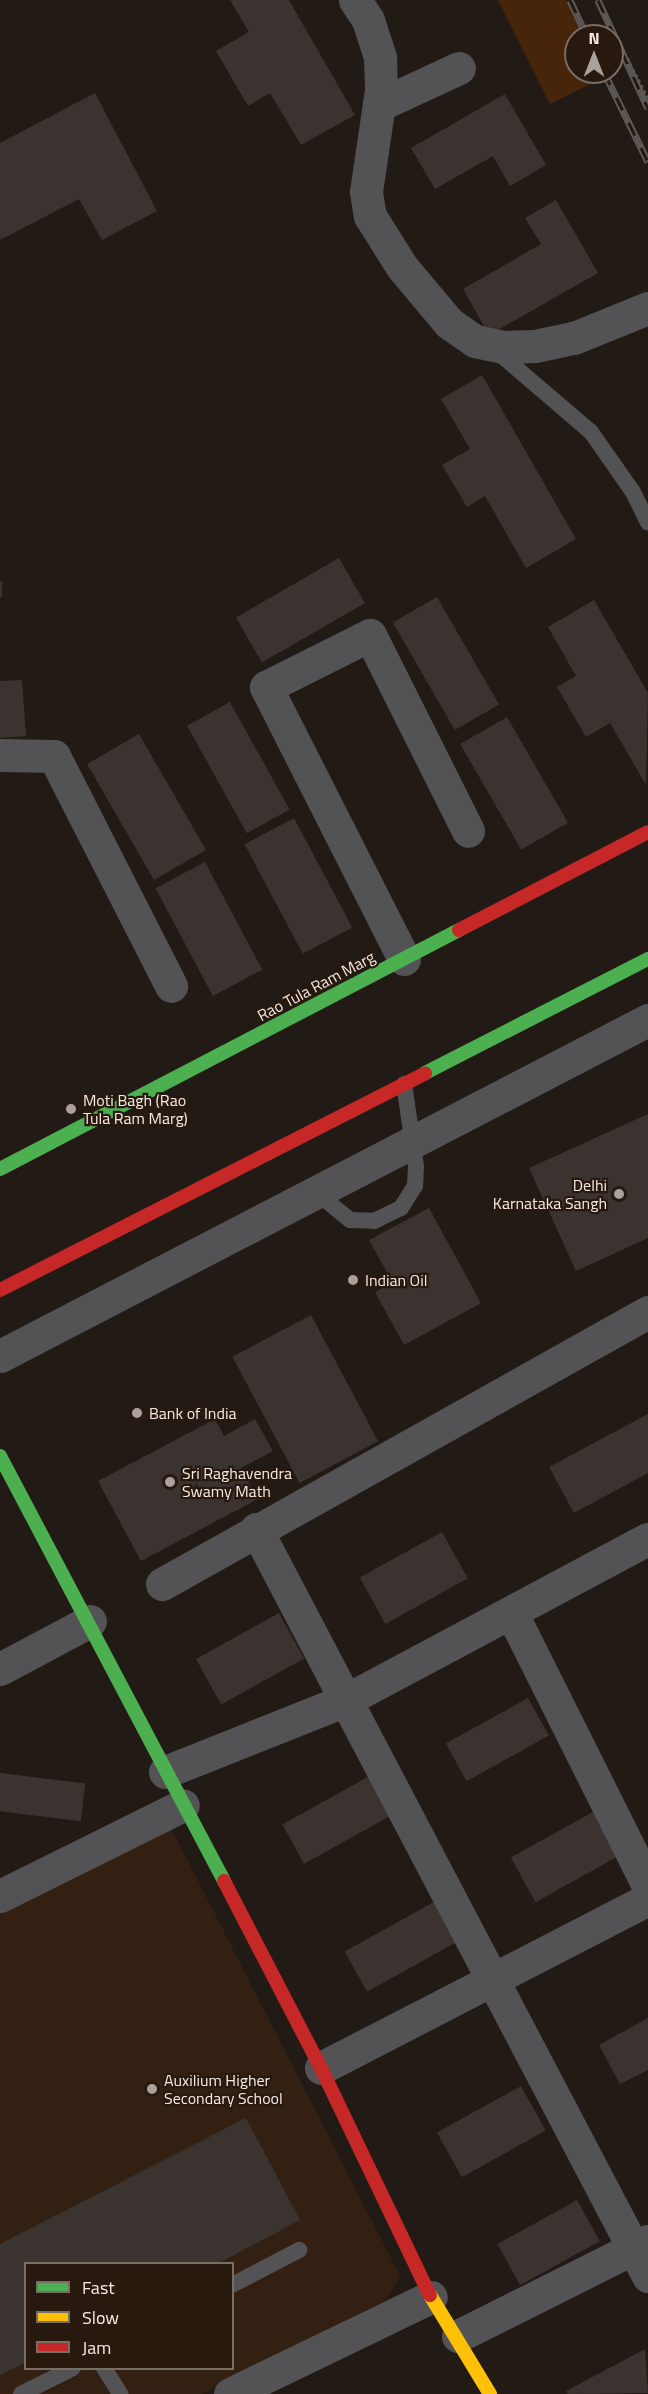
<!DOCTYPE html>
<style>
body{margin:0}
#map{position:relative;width:648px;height:2394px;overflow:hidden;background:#221a15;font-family:"Titillium Web",sans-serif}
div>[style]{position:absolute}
.built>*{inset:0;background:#332013}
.green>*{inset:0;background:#46250a}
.building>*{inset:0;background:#3a3330;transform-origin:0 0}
.path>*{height:4px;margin-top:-2px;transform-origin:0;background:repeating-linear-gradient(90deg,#595756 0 3px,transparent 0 6px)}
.lane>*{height:16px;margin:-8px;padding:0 8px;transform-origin:8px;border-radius:8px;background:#535254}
.street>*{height:33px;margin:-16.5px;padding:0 16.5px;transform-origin:16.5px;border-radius:16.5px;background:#535254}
.fast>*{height:14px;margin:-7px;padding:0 7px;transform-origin:7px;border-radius:7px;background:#4caf50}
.slow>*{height:14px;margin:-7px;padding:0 7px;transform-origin:7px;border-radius:7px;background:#ffc107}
.jam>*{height:14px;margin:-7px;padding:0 7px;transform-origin:7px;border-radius:7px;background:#c62828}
.rail>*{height:7px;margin-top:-3.5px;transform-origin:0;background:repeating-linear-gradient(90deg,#28190f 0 14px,#5e5a58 0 28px);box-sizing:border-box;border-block:2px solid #5e5a58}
.dots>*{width:16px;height:16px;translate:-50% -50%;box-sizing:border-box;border:3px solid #28190f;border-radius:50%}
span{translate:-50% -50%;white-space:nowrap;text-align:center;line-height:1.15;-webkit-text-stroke:4.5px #28190f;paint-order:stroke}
.street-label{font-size:16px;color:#f5eae4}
.poi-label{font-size:16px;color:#f5eae4}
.left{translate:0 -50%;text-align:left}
.right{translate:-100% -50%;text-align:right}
.legend{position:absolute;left:24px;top:2262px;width:210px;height:108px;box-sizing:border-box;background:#28190f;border:2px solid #7a6d64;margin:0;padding:8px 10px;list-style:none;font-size:18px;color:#f5eae4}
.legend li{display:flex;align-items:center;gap:12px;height:30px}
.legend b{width:30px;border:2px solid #7a6d64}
.north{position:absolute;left:564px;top:24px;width:60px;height:60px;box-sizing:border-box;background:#28190f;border:2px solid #7a6d64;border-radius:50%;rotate:0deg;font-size:16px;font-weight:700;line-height:24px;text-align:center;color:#f5eae4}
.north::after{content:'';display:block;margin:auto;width:21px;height:27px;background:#aba19c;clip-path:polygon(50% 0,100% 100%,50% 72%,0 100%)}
</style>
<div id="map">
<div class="built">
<div style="clip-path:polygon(evenodd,169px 1824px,400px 2276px,387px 2299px,201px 2394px,0 2394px,0 1914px,169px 1824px,26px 2264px,232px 2264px,232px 2368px,26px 2368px,26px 2264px)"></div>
</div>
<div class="green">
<div style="clip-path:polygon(498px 0,566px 0,584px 36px,576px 36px,576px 72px,602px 72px,604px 77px,550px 104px)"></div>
</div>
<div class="building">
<div style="clip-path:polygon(230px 0,289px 0,355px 115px,301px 145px,270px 93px,248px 106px,216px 51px,249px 32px)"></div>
<div style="clip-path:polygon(95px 93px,157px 211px,102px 240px,79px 199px,0 240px,0 143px)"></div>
<div style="clip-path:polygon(505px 94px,546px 165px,510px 186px,493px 156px,435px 189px,411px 148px)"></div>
<div style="clip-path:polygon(556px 200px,598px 273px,489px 335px,463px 289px,541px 244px,525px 218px)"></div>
<div style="clip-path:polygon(482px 375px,576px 539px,526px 568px,485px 496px,467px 507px,442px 465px,470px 449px,441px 399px)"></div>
<div style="left:339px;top:558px;width:52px;height:119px;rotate:60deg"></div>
<div style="left:0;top:581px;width:2px;height:16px"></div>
<div style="left:437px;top:597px;width:124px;height:51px;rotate:60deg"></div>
<div style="clip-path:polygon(594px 600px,648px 693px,646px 785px,610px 723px,586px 737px,557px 687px,576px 676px,548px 627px)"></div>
<div style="clip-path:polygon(22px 680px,26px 736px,0 738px,0 681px)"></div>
<div style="left:230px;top:702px;width:123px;height:49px;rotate:61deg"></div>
<div style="left:507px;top:717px;width:122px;height:54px;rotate:60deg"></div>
<div style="left:139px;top:734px;width:134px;height:60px;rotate:60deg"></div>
<div style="left:294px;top:818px;width:124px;height:56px;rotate:62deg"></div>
<div style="left:205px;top:862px;width:122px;height:56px;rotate:62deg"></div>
<div style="clip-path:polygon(648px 1114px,648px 1238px,576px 1271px,529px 1168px)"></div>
<div style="clip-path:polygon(429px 1208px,481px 1303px,404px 1345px,375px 1292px,393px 1283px,369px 1240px)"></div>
<div style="left:311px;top:1315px;width:143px;height:89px;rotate:62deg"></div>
<div style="clip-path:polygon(648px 1414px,648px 1473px,574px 1513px,549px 1467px)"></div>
<div style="clip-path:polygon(215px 1419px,224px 1436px,255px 1419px,273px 1451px,241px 1468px,258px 1499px,141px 1561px,98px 1481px)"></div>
<div style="left:442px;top:1532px;width:53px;height:94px;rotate:61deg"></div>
<div style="left:279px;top:1613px;width:52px;height:95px;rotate:61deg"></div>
<div style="left:528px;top:1698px;width:43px;height:94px;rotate:61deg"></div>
<div style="left:0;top:1773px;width:86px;height:38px;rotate:7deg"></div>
<div style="left:368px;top:1777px;width:45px;height:98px;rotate:61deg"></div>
<div style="left:593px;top:1812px;width:51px;height:94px;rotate:61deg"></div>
<div style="left:434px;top:1902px;width:46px;height:102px;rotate:61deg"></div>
<div style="clip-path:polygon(648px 2018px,648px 2070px,620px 2084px,599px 2045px)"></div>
<div style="left:521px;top:2086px;width:51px;height:96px;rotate:61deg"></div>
<div style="clip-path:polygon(246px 2118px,300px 2220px,217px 2264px,26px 2264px,26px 2362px,0 2375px,0 2244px)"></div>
<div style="left:577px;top:2200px;width:47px;height:91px;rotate:61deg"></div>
<div style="clip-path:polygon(645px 2349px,648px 2393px,568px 2394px,566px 2391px)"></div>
</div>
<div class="path">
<div style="left:597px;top:0;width:112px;rotate:63deg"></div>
</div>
<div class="lane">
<div style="left:495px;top:350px;width:126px;rotate:40.5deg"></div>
<div style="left:591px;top:432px;width:73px;rotate:55deg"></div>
<div style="left:633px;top:492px;width:34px;rotate:64deg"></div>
<div style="left:317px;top:1193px;width:43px;rotate:39.3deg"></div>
<div style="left:350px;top:1220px;width:24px;rotate:2deg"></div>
<div style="left:374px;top:1221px;width:30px;rotate:-26deg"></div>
<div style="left:401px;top:1208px;width:26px;rotate:-58deg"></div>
<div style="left:415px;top:1186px;width:20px;rotate:-87deg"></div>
<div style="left:416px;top:1166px;width:83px;rotate:-98.3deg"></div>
<div style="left:232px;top:2285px;width:76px;rotate:-27.6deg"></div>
<div style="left:104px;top:2368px;width:31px;rotate:58deg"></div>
<div style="left:21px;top:2394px;width:58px;rotate:-26.6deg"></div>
</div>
<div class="street">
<div style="left:355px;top:0;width:24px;rotate:57deg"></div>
<div style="left:368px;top:20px;width:40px;rotate:72deg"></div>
<div style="left:380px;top:58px;width:32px;rotate:88deg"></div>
<div style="left:381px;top:90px;width:103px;rotate:98.4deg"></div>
<div style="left:366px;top:192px;width:24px;rotate:81deg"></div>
<div style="left:370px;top:216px;width:60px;rotate:57.9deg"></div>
<div style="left:402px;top:267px;width:73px;rotate:50deg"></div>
<div style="left:449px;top:323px;width:32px;rotate:35deg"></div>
<div style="left:475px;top:341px;width:30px;rotate:12deg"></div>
<div style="left:504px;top:347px;width:31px;rotate:-2deg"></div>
<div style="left:535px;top:346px;width:40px;rotate:-12deg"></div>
<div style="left:574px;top:338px;width:80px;rotate:-22.1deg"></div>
<div style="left:379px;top:105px;width:88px;rotate:-24.8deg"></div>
<div style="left:0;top:755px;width:54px;rotate:1.1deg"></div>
<div style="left:54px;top:756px;width:258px;rotate:63deg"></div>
<div style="left:404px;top:959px;width:305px;rotate:-116.9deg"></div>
<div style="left:266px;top:687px;width:116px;rotate:-26.6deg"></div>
<div style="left:370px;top:635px;width:219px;rotate:63.4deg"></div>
<div style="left:0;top:1356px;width:730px;rotate:-27.41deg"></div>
<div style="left:256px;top:1529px;width:844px;rotate:62.31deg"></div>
<div style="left:162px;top:1584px;width:557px;rotate:-29.23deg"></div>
<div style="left:511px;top:1612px;width:306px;rotate:63.4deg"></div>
<div style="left:0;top:1669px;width:102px;rotate:-28.1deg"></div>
<div style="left:165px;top:1772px;width:195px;rotate:-21.7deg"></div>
<div style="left:346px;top:1700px;width:342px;rotate:-28.1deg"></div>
<div style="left:0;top:1896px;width:204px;rotate:-26.4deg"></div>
<div style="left:321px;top:2068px;width:368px;rotate:-27.3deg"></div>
<div style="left:458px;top:2336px;width:212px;rotate:-26.6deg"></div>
<div style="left:230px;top:2394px;width:223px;rotate:-25.8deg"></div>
</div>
<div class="fast">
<div style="left:425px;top:1073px;width:250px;rotate:-27.1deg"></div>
<div style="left:0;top:1169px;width:517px;rotate:-27.51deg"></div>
<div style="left:0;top:1456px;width:480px;rotate:62.2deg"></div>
</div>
<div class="slow">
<div style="left:430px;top:2295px;width:116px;rotate:58.8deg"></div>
</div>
<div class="jam">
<div style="left:459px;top:930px;width:213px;rotate:-27.4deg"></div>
<div style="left:0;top:1290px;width:477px;rotate:-27deg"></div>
<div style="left:224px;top:1881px;width:211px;rotate:62.6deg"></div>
<div style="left:321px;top:2068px;width:252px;rotate:64.4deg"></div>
</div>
<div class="rail">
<div style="left:570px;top:0;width:40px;rotate:65deg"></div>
<div style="left:598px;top:0;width:119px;rotate:65.2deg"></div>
<div style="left:604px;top:72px;width:100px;rotate:63.9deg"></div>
</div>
<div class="dots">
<div style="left:71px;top:1109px;background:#aba19c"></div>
<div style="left:619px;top:1194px;background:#aba19c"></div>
<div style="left:353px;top:1280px;background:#aba19c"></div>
<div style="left:137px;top:1413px;background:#aba19c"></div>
<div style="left:170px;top:1482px;background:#aba19c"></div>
<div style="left:152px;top:2089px;background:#aba19c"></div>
</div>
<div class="street-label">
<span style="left:316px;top:986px;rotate:-28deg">Rao Tula Ram Marg</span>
</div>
<div class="poi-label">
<span class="left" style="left:83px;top:1109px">Moti Bagh (Rao<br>Tula Ram Marg)</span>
<span class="right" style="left:607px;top:1194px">Delhi<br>Karnataka Sangh</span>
<span class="left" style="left:365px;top:1280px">Indian Oil</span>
<span class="left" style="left:149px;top:1413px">Bank of India</span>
<span class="left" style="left:182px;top:1482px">Sri Raghavendra<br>Swamy Math</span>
<span class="left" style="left:164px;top:2089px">Auxilium Higher<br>Secondary School</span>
</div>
<ul class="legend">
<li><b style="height:8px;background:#4caf50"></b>Fast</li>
<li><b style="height:8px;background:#ffc107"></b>Slow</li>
<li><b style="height:8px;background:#c62828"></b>Jam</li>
</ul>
<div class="north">N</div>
</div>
